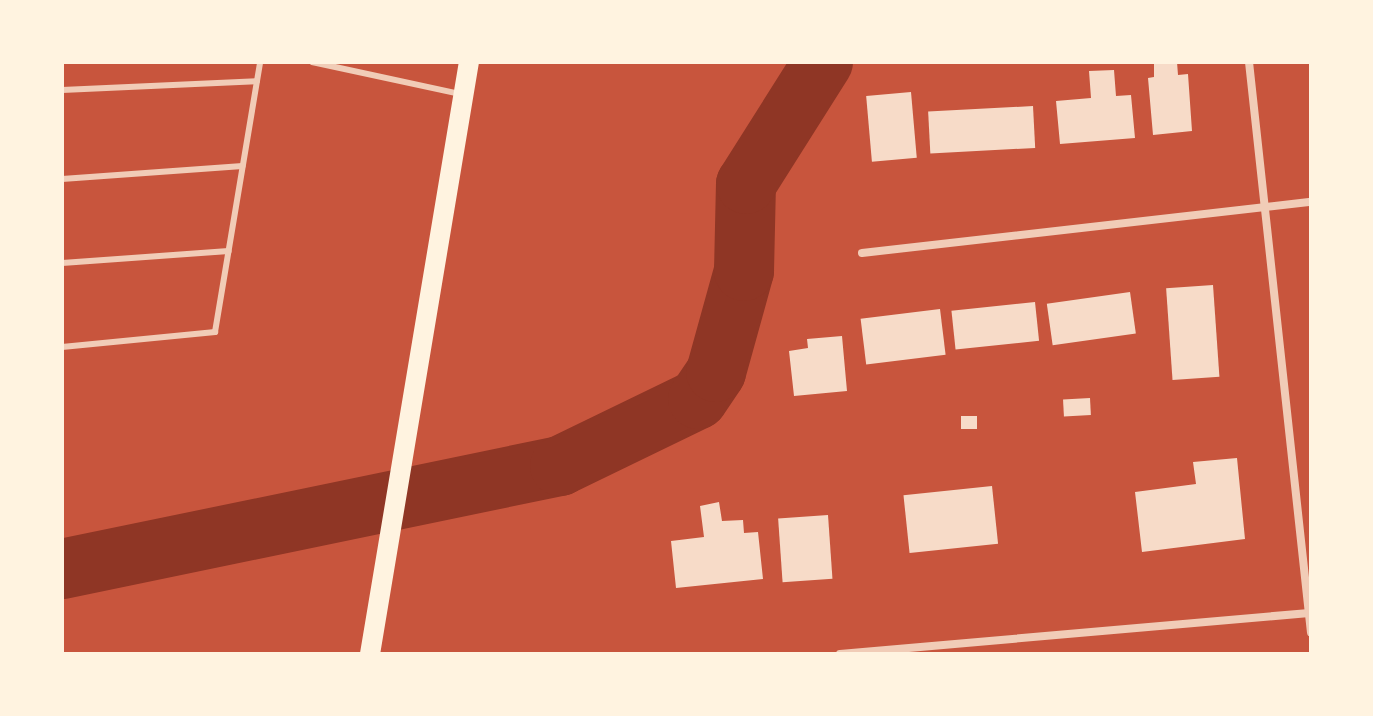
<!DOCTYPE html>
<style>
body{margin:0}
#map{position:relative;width:1373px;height:716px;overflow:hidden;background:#c8553d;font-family:"PT Sans Narrow",sans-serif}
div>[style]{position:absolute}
.river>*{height:60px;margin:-30px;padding:0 30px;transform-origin:30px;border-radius:30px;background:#8f3625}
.building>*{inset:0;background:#f7dbc8;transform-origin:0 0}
.service>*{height:6px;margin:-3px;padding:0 3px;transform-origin:3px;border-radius:3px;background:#f1ccb7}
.minor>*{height:8px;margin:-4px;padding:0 4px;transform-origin:4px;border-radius:4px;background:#f1ccb7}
.primary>*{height:20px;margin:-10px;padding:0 10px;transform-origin:10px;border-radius:10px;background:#fff3e0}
span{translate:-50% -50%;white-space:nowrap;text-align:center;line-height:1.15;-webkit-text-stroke:8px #fff3e0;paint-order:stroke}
.frame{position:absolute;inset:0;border:64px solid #fff3e0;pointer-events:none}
</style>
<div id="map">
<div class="river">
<div style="left:62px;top:569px;width:509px;rotate:-11.69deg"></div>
<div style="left:560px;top:466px;width:153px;rotate:-25.9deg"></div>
<div style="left:698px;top:399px;width:32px;rotate:-56deg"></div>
<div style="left:716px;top:372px;width:105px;rotate:-74.5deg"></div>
<div style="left:744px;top:271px;width:87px;rotate:-88.7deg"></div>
<div style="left:746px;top:184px;width:144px;rotate:-57.7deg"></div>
</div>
<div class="building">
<div style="clip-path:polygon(1177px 62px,1178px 75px,1188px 74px,1192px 131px,1153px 135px,1148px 78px,1154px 77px,1154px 64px)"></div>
<div style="clip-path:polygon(1114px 70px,1116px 96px,1131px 95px,1135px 138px,1060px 144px,1056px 101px,1091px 98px,1089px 71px)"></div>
<div style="left:911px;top:92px;width:66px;height:45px;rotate:85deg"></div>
<div style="left:1033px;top:106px;width:42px;height:105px;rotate:87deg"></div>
<div style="left:1213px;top:285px;width:92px;height:47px;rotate:86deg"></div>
<div style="left:1130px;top:292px;width:42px;height:84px;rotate:82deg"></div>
<div style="left:1035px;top:302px;width:39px;height:84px;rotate:84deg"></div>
<div style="left:940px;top:309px;width:46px;height:80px;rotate:83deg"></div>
<div style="clip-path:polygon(842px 336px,847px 391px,794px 396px,789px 351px,808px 348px,807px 339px)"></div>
<div style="left:1090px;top:398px;width:17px;height:27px;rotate:87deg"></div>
<div style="left:961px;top:416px;width:16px;height:13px"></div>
<div style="clip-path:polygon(1237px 458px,1245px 539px,1142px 552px,1135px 492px,1196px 484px,1193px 462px)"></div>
<div style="left:992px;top:486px;width:58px;height:89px;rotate:84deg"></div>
<div style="clip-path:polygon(719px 502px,722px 521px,743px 520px,744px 533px,758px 532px,763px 579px,676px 588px,671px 541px,704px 537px,700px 506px)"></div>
<div style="left:828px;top:515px;width:64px;height:50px;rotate:86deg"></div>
</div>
<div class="service">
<div style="left:312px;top:62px;width:151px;rotate:12.2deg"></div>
<div style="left:62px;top:90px;width:195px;rotate:-2.6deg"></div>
<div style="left:62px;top:179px;width:181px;rotate:-4.1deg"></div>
<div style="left:62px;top:263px;width:167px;rotate:-4.1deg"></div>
<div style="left:62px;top:347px;width:154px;rotate:-5.6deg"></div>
<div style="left:215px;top:332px;width:274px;rotate:-80.5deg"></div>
</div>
<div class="minor">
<div style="left:1249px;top:62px;width:574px;rotate:83.8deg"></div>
<div style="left:862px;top:253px;width:452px;rotate:-6.5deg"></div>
<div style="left:840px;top:654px;width:471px;rotate:-5deg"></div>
</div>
<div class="primary">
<div style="left:370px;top:654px;width:600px;rotate:-80.51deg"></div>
</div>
<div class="frame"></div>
</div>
